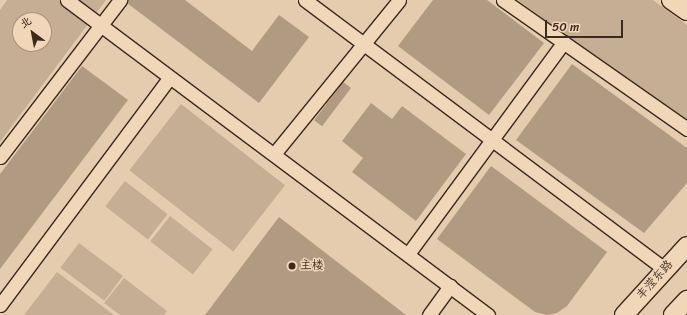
<!DOCTYPE html>
<meta charset="utf-8">
<style>
body{margin:0}
#map{position:relative;width:687px;height:315px;overflow:hidden;background:#e6ccaf;font-family:Sriracha,"LXGW WenKai TC",sans-serif}
div>[style]{position:absolute}
.green>*{inset:0;background:#c6ae94;transform-origin:0 0}
.building>*{inset:0;background:#b19a82;transform-origin:0 0}
.roads{filter:drop-shadow(1px 0 #3b2a1e) drop-shadow(-1px 0 #3b2a1e) drop-shadow(0 1px #3b2a1e) drop-shadow(0 -1px #3b2a1e)}
.street>*{height:13px;margin:-6.5px;padding:0 6.5px;transform-origin:6.5px;border-radius:6.5px;background:#f1d6b8}
.secondary>*{height:18px;margin:-9px;padding:0 9px;transform-origin:9px;border-radius:9px;background:#f1d6b8}
.dots>*{width:11px;height:11px;translate:-50% -50%;box-sizing:border-box;border:2px solid #f1d6b8;border-radius:50%}
span{translate:-50% -50%;white-space:nowrap;text-align:center;line-height:1.15;-webkit-text-stroke:3px #f1d6b8;paint-order:stroke}
.poi-label{font-size:12px;color:#3b2a1e}
.left{translate:0 -50%;text-align:left}
.street-label{font-size:12px;color:#3b2a1e}
.north{position:absolute;left:12px;top:12px;width:40px;height:40px;box-sizing:border-box;background:#f1d6b8;border:1px solid #a8917a;border-radius:50%;rotate:328deg;font-size:11px;font-weight:700;line-height:16px;text-align:center;color:#3b2a1e}
.north::after{content:'';display:block;margin:auto;width:14px;height:18px;background:#3b2a1e;clip-path:polygon(50% 0,100% 100%,50% 72%,0 100%)}
.scale{position:absolute;left:545px;top:20px;width:78px;height:18px;box-sizing:border-box;border:2px solid #3b2a1e;border-top:0;padding-left:5px;font-size:12px;line-height:14px;white-space:nowrap;color:#3b2a1e;-webkit-text-stroke:3px #f1d6b8;paint-order:stroke}
</style>
<div id="map">
<div class="green">
<div style="clip-path:polygon(evenodd,7px 0,106px 0,0 142px,0 10px,7px 0,20px 20px,44px 20px,44px 44px,20px 44px,20px 20px)"></div>
<div style="clip-path:polygon(518px 0,653px 0,687px 25px,687px 128px)"></div>
<div style="left:181px;top:104px;width:132px;height:84px;rotate:38deg"></div>
<div style="left:125px;top:181px;width:54px;height:32px;rotate:38deg"></div>
<div style="left:170px;top:216px;width:54px;height:32px;rotate:38deg"></div>
<div style="left:79px;top:243px;width:55px;height:31px;rotate:37deg"></div>
<div style="clip-path:polygon(57px 272px,114px 315px,24px 315px)"></div>
<div style="clip-path:polygon(124px 278px,167px 311px,164px 315px,120px 315px,104px 303px)"></div>
</div>
<div class="building">
<div style="clip-path:polygon(128px 0,185px 0,252px 51px,279px 15px,309px 37px,259px 103px,127px 3px)"></div>
<div style="clip-path:polygon(433px 0,487px 0,544px 43px,489px 115px,398px 46px)"></div>
<div style="clip-path:polygon(572px 64px,687px 148px,687px 183px,644px 233px,516px 140px)"></div>
<div style="clip-path:polygon(82px 66px,128px 100px,0 269px,0 174px)"></div>
<div style="left:343px;top:82px;width:10px;height:48px;rotate:37deg"></div>
<div style="clip-path:polygon(371px 103px,392px 119px,402px 106px,466px 154px,416px 221px,352px 172px,363px 158px,342px 141px)"></div>
<div style="clip-path:polygon(491px 166px,607px 252px,567px 306px,557px 313px,547px 315px,535px 312px,437px 239px)"></div>
<div style="clip-path:polygon(279px 217px,406px 315px,205px 315px)"></div>
</div>
<div class="roads">
<div class="street">
<div style="left:67px;top:0;width:526px;rotate:36.8deg"></div>
<div style="left:305px;top:0;width:449px;rotate:36.8deg"></div>
<div style="left:503px;top:0;width:225px;rotate:35deg"></div>
<div style="left:274px;top:154px;width:198px;rotate:-50.9deg"></div>
<div style="left:0;top:157px;width:198px;rotate:-52.6deg"></div>
<div style="left:408px;top:254px;width:263px;rotate:-53.7deg"></div>
<div style="left:0;top:305px;width:283px;rotate:-53.3deg"></div>
<div style="left:429px;top:315px;width:36px;rotate:-54deg"></div>
</div>
<div class="secondary">
<div style="left:671px;top:0;width:19px;rotate:35deg"></div>
<div style="left:624px;top:315px;width:93px;rotate:-47.6deg"></div>
<div style="left:673px;top:315px;width:21px;rotate:-47deg"></div>
</div>
</div>
<div class="dots">
<div style="left:292px;top:266px;background:#3b2a1e"></div>
</div>
<div class="poi-label">
<span class="left" style="left:300px;top:266px">主楼</span>
</div>
<div class="street-label">
<span style="left:655px;top:280px;rotate:-48deg">丰滢东路</span>
</div>
<div class="north">北</div>
<div class="scale">50 m</div>
</div>
